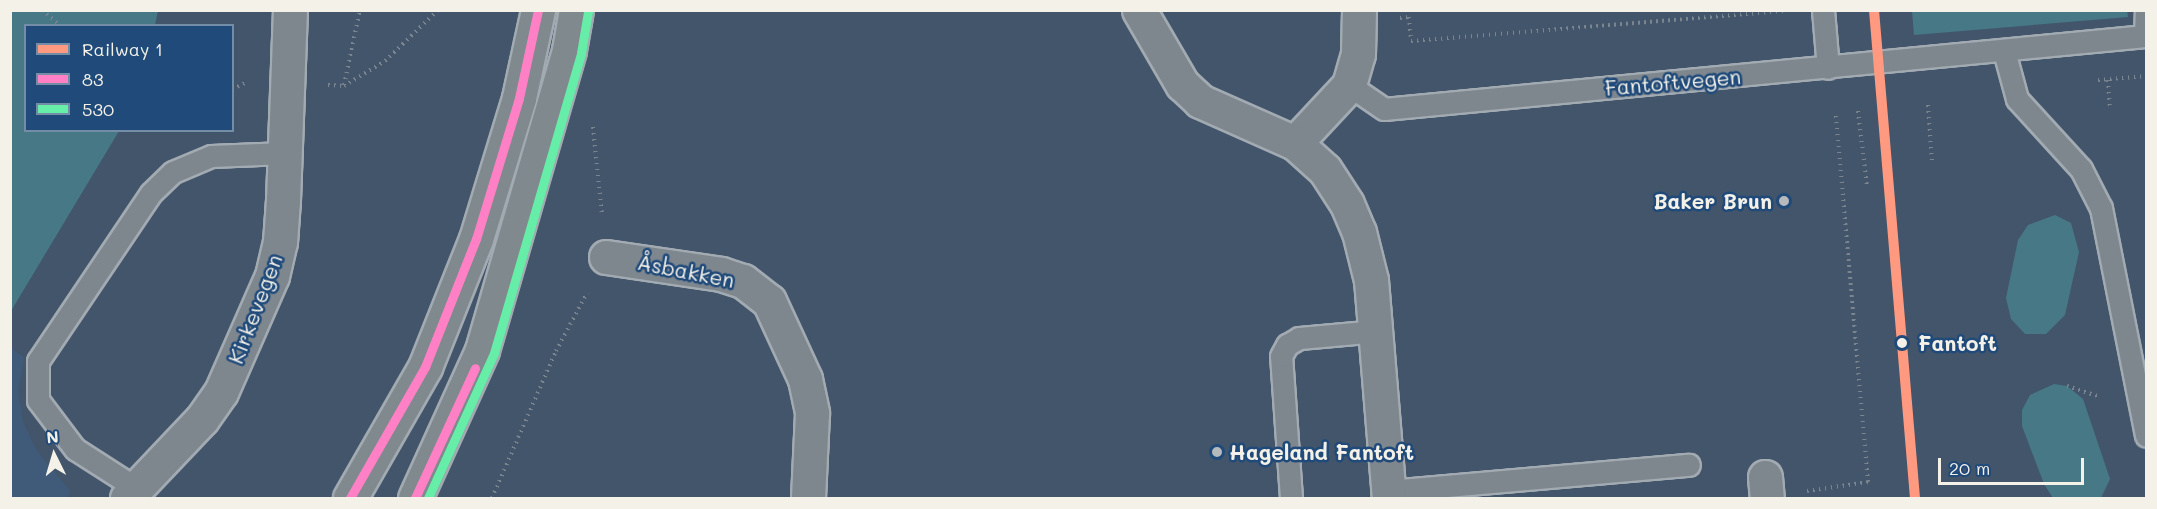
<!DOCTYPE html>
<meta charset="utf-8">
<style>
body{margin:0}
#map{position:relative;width:2157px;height:509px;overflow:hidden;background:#43556a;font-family:Mali,sans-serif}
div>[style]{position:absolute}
.built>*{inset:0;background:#405b7a}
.green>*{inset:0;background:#477886}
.path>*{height:4px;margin-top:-2px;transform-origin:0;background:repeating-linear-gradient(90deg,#7a858f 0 1.5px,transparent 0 6px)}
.roads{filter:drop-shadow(2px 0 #a2aab2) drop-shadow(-2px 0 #a2aab2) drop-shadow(0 2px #a2aab2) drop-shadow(0 -2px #a2aab2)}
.lane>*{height:21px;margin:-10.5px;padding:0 10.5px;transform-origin:10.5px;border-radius:10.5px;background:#7e868e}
.street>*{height:33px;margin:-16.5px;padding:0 16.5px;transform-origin:16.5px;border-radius:16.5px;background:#7e868e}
.secondary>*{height:33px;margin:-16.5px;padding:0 16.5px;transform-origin:16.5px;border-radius:16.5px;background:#7e868e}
.primary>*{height:33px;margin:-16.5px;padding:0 16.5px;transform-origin:16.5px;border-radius:16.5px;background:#80898e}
.bus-1>*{height:9px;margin:-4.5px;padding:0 4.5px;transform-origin:4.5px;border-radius:4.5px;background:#ff80c5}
.bus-2>*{height:9px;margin:-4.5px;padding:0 4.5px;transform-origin:4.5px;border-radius:4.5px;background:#66eda8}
.rail-1>*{height:10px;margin:-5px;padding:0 5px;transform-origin:5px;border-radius:5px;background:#ff9a80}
.dots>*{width:16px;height:16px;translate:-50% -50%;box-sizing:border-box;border:3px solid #1f4a7a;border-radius:50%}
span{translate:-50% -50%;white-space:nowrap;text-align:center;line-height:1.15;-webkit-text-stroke:5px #1f4a7a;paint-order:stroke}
.street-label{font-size:21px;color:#f4f1e8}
.poi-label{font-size:21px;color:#f4f1e8;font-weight:700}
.right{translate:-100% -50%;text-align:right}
.left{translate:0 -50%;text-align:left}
.stop-label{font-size:21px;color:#f4f1e8;font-weight:700}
.frame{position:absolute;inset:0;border:12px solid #f4f1e8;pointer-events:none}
.legend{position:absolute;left:24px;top:24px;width:210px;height:108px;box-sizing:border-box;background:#1f4a7a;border:2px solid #748da6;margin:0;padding:8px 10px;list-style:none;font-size:18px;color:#f4f1e8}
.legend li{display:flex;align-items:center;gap:12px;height:30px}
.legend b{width:30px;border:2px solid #748da6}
.north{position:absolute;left:24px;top:425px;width:60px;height:60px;-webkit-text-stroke:4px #1f4a7a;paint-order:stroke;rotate:355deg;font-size:16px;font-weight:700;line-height:24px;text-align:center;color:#f4f1e8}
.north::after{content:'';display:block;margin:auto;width:21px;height:27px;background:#f4f1e8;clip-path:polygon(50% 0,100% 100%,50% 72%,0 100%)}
.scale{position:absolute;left:1938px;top:458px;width:146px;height:27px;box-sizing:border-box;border:3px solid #f4f1e8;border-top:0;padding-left:8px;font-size:18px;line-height:21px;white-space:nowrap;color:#f4f1e8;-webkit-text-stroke:4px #1f4a7a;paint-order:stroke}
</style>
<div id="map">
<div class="built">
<div style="clip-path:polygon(11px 348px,24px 358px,18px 391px,23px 422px,37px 451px,70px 491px,67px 498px,11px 498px)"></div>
</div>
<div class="green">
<div style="clip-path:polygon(11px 10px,158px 11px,155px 25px,26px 26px,26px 130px,119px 131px,11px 311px)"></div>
<div style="clip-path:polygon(2127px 10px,2128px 17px,1914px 35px,1912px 11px)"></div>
<div style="clip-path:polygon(2055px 215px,2071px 223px,2079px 252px,2065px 315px,2046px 334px,2025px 334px,2011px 319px,2006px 298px,2018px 240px,2028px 225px)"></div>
<div style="clip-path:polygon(2054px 384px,2067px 386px,2083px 399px,2110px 479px,2101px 498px,2053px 498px,2044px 484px,2022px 426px,2022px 410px,2030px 395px)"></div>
</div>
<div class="path">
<div style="left:42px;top:10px;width:25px;rotate:40deg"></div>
<div style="left:1400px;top:18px;width:9px;rotate:-6deg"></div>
<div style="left:1409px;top:17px;width:24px;rotate:85deg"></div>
<div style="left:1411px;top:41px;width:376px;rotate:-4.6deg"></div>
<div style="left:2098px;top:80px;width:48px;rotate:-4.8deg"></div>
<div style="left:2108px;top:80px;width:30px;rotate:86deg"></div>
<div style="left:328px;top:85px;width:16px;rotate:4deg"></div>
<div style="left:344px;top:86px;width:48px;rotate:-31.4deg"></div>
<div style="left:385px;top:61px;width:74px;rotate:-43.9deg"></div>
<div style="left:344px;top:85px;width:77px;rotate:-78deg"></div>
<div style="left:232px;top:89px;width:14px;rotate:-25deg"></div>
<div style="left:1928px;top:105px;width:56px;rotate:85.9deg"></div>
<div style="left:1858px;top:111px;width:77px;rotate:83.2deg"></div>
<div style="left:593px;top:127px;width:88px;rotate:84.2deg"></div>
<div style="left:2067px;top:386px;width:35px;rotate:18deg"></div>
<div style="left:1807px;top:491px;width:62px;rotate:-8.4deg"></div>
<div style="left:1868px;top:482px;width:370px;rotate:-95deg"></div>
<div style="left:492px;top:498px;width:160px;rotate:-66.5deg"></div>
<div style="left:556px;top:351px;width:66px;rotate:-61.9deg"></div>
</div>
<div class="roads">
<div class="lane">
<div style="left:1823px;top:10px;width:58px;rotate:85.1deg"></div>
<div style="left:2145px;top:36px;width:26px;rotate:-88deg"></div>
<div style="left:2004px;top:51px;width:50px;rotate:74.8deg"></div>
<div style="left:2017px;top:99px;width:95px;rotate:47.6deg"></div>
<div style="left:2081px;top:169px;width:44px;rotate:62.9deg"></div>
<div style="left:2101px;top:208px;width:232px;rotate:78.8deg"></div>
<div style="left:1349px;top:85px;width:42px;rotate:34.4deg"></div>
<div style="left:1384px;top:109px;width:765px;rotate:-5.47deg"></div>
<div style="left:136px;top:488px;width:72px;rotate:-147.4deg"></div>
<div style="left:75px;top:449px;width:61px;rotate:-127.1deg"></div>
<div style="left:38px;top:400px;width:39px;rotate:-90deg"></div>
<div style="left:38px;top:361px;width:202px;rotate:-56.1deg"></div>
<div style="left:151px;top:193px;width:30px;rotate:-44deg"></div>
<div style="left:173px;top:172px;width:41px;rotate:-22.8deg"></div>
<div style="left:211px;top:156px;width:74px;rotate:-2.3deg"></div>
<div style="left:1389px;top:491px;width:301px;rotate:-5deg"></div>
<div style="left:1291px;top:498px;width:142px;rotate:-94deg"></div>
<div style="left:1281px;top:356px;width:13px;rotate:-61deg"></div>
<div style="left:1287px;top:345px;width:14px;rotate:-30deg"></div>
<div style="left:1299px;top:338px;width:79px;rotate:-5.1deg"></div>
</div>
<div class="street">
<div style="left:1295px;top:143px;width:79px;rotate:-47deg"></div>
<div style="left:1349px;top:85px;width:32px;rotate:-74deg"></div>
<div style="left:1358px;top:54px;width:44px;rotate:-88.7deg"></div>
<div style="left:606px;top:257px;width:116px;rotate:8.4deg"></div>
<div style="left:721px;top:274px;width:23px;rotate:18deg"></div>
<div style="left:743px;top:281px;width:33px;rotate:38deg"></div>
<div style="left:769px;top:301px;width:86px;rotate:65.2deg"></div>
<div style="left:805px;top:379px;width:35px;rotate:78deg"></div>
<div style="left:812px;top:413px;width:85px;rotate:92.7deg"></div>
<div style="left:1765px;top:477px;width:21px;rotate:85deg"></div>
</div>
<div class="secondary">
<div style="left:1139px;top:10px;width:86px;rotate:59.8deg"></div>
<div style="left:1182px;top:84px;width:25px;rotate:43deg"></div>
<div style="left:1200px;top:101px;width:104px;rotate:23.9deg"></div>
<div style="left:1295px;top:143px;width:40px;rotate:42deg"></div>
<div style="left:1325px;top:170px;width:40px;rotate:57.1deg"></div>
<div style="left:1347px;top:204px;width:30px;rotate:67deg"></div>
<div style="left:1359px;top:232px;width:49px;rotate:76deg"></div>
<div style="left:1371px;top:280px;width:219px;rotate:85.3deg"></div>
<div style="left:127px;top:498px;width:109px;rotate:-46.5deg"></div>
<div style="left:202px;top:419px;width:33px;rotate:-55deg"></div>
<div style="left:221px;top:392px;width:127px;rotate:-66.3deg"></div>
<div style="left:272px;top:276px;width:35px;rotate:-77deg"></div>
<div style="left:280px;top:242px;width:42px;rotate:-85.9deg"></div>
<div style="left:283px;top:200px;width:190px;rotate:-87.9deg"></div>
</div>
<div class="primary">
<div style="left:350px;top:498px;width:151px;rotate:-60.2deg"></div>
<div style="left:425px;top:367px;width:138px;rotate:-68.3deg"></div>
<div style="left:476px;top:239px;width:147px;rotate:-73deg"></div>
<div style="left:519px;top:98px;width:90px;rotate:-77.8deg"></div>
<div style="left:415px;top:498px;width:162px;rotate:-65.6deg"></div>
<div style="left:482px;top:350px;width:312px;rotate:-73.8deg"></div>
<div style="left:569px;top:50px;width:41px;rotate:-80.1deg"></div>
</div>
</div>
<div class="bus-1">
<div style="left:350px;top:498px;width:151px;rotate:-60.2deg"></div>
<div style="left:425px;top:367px;width:138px;rotate:-68.3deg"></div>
<div style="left:476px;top:239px;width:147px;rotate:-73deg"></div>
<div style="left:519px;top:98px;width:90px;rotate:-77.8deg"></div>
<div style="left:415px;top:498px;width:143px;rotate:-65.2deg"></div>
</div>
<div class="bus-2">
<div style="left:428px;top:498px;width:159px;rotate:-65.5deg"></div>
<div style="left:494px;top:353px;width:312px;rotate:-73.8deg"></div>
<div style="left:581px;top:53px;width:42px;rotate:-80.3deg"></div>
</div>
<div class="rail-1">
<div style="left:1874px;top:10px;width:490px;rotate:85.2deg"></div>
</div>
<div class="dots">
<div style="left:1784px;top:201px;background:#b6babc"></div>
<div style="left:1902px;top:343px;background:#f4f1e8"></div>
<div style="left:1217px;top:452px;background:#b6babc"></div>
</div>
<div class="street-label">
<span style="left:1673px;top:82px;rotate:-5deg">Fantoftvegen</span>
<span style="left:686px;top:271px;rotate:11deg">Åsbakken</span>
<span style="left:255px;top:309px;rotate:-69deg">Kirkevegen</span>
</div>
<div class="poi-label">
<span class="right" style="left:1772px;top:201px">Baker Brun</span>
<span class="left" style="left:1229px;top:452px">Hageland Fantoft</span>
</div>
<div class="stop-label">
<span class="left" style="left:1918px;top:343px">Fantoft</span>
</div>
<div class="frame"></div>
<ul class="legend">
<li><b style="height:8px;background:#ff9a80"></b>Railway 1</li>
<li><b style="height:8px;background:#ff80c5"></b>83</li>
<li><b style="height:8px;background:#66eda8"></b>530</li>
</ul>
<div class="north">N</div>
<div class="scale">20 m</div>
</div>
